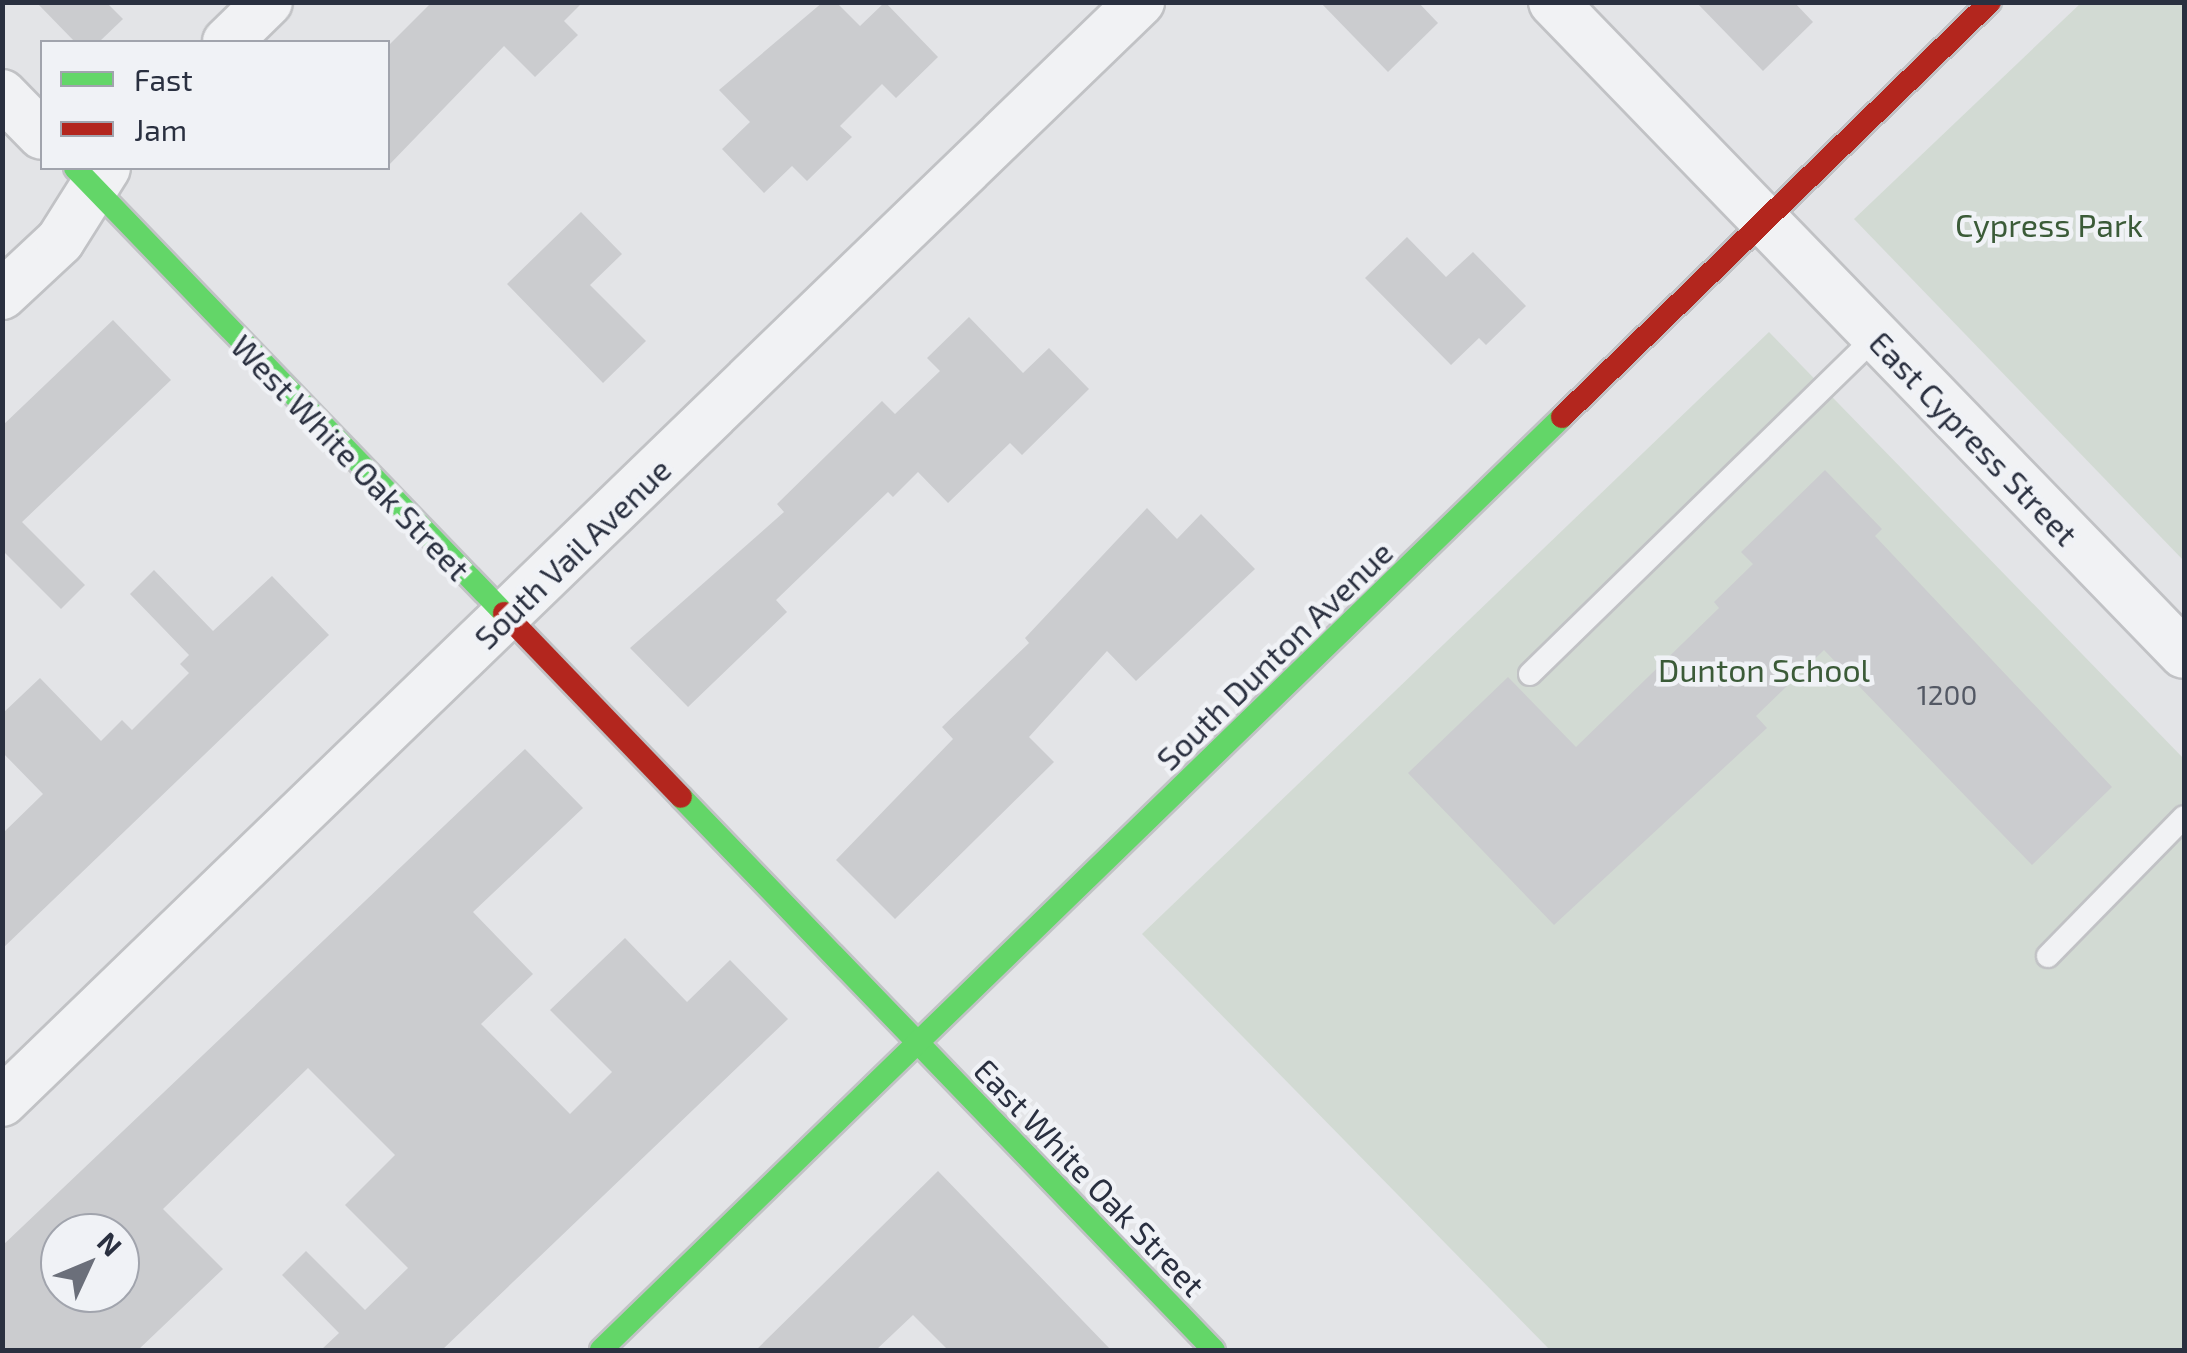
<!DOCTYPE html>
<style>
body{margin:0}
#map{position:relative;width:2187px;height:1353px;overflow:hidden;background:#e3e4e7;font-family:"Exo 2",sans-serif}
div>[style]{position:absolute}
.green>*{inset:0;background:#d2dad3}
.building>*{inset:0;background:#cbcccf}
.roads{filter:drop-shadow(2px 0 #c1c2c5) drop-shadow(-2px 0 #c1c2c5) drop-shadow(0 2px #c1c2c5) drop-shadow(0 -2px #c1c2c5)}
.lane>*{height:22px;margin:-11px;padding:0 11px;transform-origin:11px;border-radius:11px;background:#f1f2f4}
.street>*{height:48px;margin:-24px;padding:0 24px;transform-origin:24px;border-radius:24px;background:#f1f2f4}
.fast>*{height:22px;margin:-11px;padding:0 11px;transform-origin:11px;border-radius:11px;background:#63d668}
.jam>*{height:22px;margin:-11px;padding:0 11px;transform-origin:11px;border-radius:11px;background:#b3261e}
span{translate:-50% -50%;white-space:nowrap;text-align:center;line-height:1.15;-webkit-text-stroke:9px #f0f2f6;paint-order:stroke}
.number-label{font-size:28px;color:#535864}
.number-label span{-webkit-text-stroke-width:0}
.park-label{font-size:32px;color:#3b5b38}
.street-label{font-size:32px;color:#2a3040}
.frame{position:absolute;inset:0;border:5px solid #2a3040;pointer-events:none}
.legend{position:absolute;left:40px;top:40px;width:350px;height:130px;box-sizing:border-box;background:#f0f2f6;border:2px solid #a1a4ad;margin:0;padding:12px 18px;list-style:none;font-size:30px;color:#2a3040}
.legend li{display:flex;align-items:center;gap:20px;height:50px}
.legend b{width:50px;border:2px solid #a1a4ad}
.north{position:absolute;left:40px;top:1213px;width:100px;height:100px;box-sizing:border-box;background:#f0f2f6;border:2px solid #a1a4ad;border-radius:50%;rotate:46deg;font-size:28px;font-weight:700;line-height:40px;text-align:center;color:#2a3040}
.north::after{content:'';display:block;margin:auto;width:35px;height:45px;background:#6b6f7a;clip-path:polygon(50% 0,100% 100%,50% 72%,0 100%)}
</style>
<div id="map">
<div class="green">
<div style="clip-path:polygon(2082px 2px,2184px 3px,2184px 561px,1854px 219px)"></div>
<div style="clip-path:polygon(1769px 332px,2184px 759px,2183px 1350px,1550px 1350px,1142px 934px)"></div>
</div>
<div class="building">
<div style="clip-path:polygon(36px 2px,106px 2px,123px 19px,99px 42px,75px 42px)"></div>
<div style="clip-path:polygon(432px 2px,583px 2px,564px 21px,578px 35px,535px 77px,504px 46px,388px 166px,388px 46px)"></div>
<div style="clip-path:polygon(823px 2px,836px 2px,860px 26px,885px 2px,938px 57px,896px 98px,882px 84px,840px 126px,852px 137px,807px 181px,792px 166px,764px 193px,722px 149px,750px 122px,719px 90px)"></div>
<div style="clip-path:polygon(1320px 2px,1418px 2px,1438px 23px,1388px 72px)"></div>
<div style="clip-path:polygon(1696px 2px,1794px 2px,1813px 22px,1763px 71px)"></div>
<div style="clip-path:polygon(581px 212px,622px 254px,590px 285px,646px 341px,603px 383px,507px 284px)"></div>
<div style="clip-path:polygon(1407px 237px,1446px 277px,1473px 252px,1526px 306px,1486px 345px,1479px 338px,1451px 365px,1365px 278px)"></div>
<div style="clip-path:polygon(969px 317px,1023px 373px,1049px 348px,1089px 389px,1022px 455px,1010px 443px,948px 503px,918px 472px,893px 497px,888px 492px,776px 600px,787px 612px,688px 707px,630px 648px,784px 512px,777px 504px,882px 401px,895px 414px,940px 371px,927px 358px)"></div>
<div style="clip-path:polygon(113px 320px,171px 380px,22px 522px,85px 585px,61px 609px,2px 550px,2px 426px)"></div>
<div style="clip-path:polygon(1825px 470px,1882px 529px,1875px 536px,2112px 787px,2032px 865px,1824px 650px,1756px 716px,1767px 728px,1554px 925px,1408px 773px,1508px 677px,1576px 747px,1719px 608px,1714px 602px,1753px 564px,1741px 552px)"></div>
<div style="clip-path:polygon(1147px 508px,1177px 539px,1201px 514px,1255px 569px,1136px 681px,1107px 651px,1029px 737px,1054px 762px,895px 919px,836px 860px,953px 739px,942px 727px,1029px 643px,1025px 638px)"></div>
<div style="clip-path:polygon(154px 570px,213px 631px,272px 576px,329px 635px,2px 949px,2px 834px,43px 794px,2px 752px,2px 714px,40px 678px,101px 741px,122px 720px,132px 730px,189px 673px,180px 664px,189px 655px,130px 594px)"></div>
<div style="clip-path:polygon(evenodd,525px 749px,583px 808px,473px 912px,533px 974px,481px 1024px,570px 1114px,612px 1072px,550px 1010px,625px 938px,687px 1002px,730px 960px,788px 1019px,442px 1350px,321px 1350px,339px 1333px,282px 1275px,306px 1251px,365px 1310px,408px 1268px,345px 1205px,395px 1155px,308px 1068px,163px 1209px,223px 1269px,138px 1350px,2px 1350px,2px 1246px,525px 749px,60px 1233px,120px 1233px,120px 1293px,60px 1293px,60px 1233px)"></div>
<div style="clip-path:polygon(938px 1171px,1111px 1350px,948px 1350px,913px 1315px,876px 1350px,756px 1350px)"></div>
</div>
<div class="roads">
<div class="lane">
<div style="left:1530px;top:674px;width:484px;rotate:-44.3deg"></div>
<div style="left:2048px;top:956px;width:194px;rotate:-45.6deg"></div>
</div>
<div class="street">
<div style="left:1553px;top:2px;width:907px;rotate:45.94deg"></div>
<div style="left:227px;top:42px;width:57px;rotate:-44.3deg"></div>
<div style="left:2px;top:94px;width:57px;rotate:45.7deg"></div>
<div style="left:2px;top:295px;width:79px;rotate:-43deg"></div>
<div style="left:60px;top:241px;width:86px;rotate:-57.8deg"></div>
<div style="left:2px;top:1102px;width:1583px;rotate:-44.03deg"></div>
</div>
<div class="fast">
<div style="left:75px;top:168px;width:618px;rotate:46.05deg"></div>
<div style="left:681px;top:797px;width:768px;rotate:46.06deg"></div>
<div style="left:601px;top:1350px;width:1339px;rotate:-44.15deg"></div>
</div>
<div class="jam">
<div style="left:1562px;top:417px;width:596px;rotate:-44.12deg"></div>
<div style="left:504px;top:613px;width:255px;rotate:46.1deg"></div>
</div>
</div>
<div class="number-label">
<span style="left:1947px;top:694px">1200</span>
</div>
<div class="park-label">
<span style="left:2049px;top:224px">Cypress Park</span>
<span style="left:1764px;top:669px">Dunton School</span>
</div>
<div class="street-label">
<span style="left:1974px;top:438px;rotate:46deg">East Cypress Street</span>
<span style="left:351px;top:457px;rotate:46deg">West White Oak Street</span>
<span style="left:572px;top:553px;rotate:-44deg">South Vail Avenue</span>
<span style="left:1274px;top:655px;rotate:-44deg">South Dunton Avenue</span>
<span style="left:1090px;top:1177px;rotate:46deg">East White Oak Street</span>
</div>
<div class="frame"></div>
<ul class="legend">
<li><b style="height:12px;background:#63d668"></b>Fast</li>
<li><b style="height:12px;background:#b3261e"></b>Jam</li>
</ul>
<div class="north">N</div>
</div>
